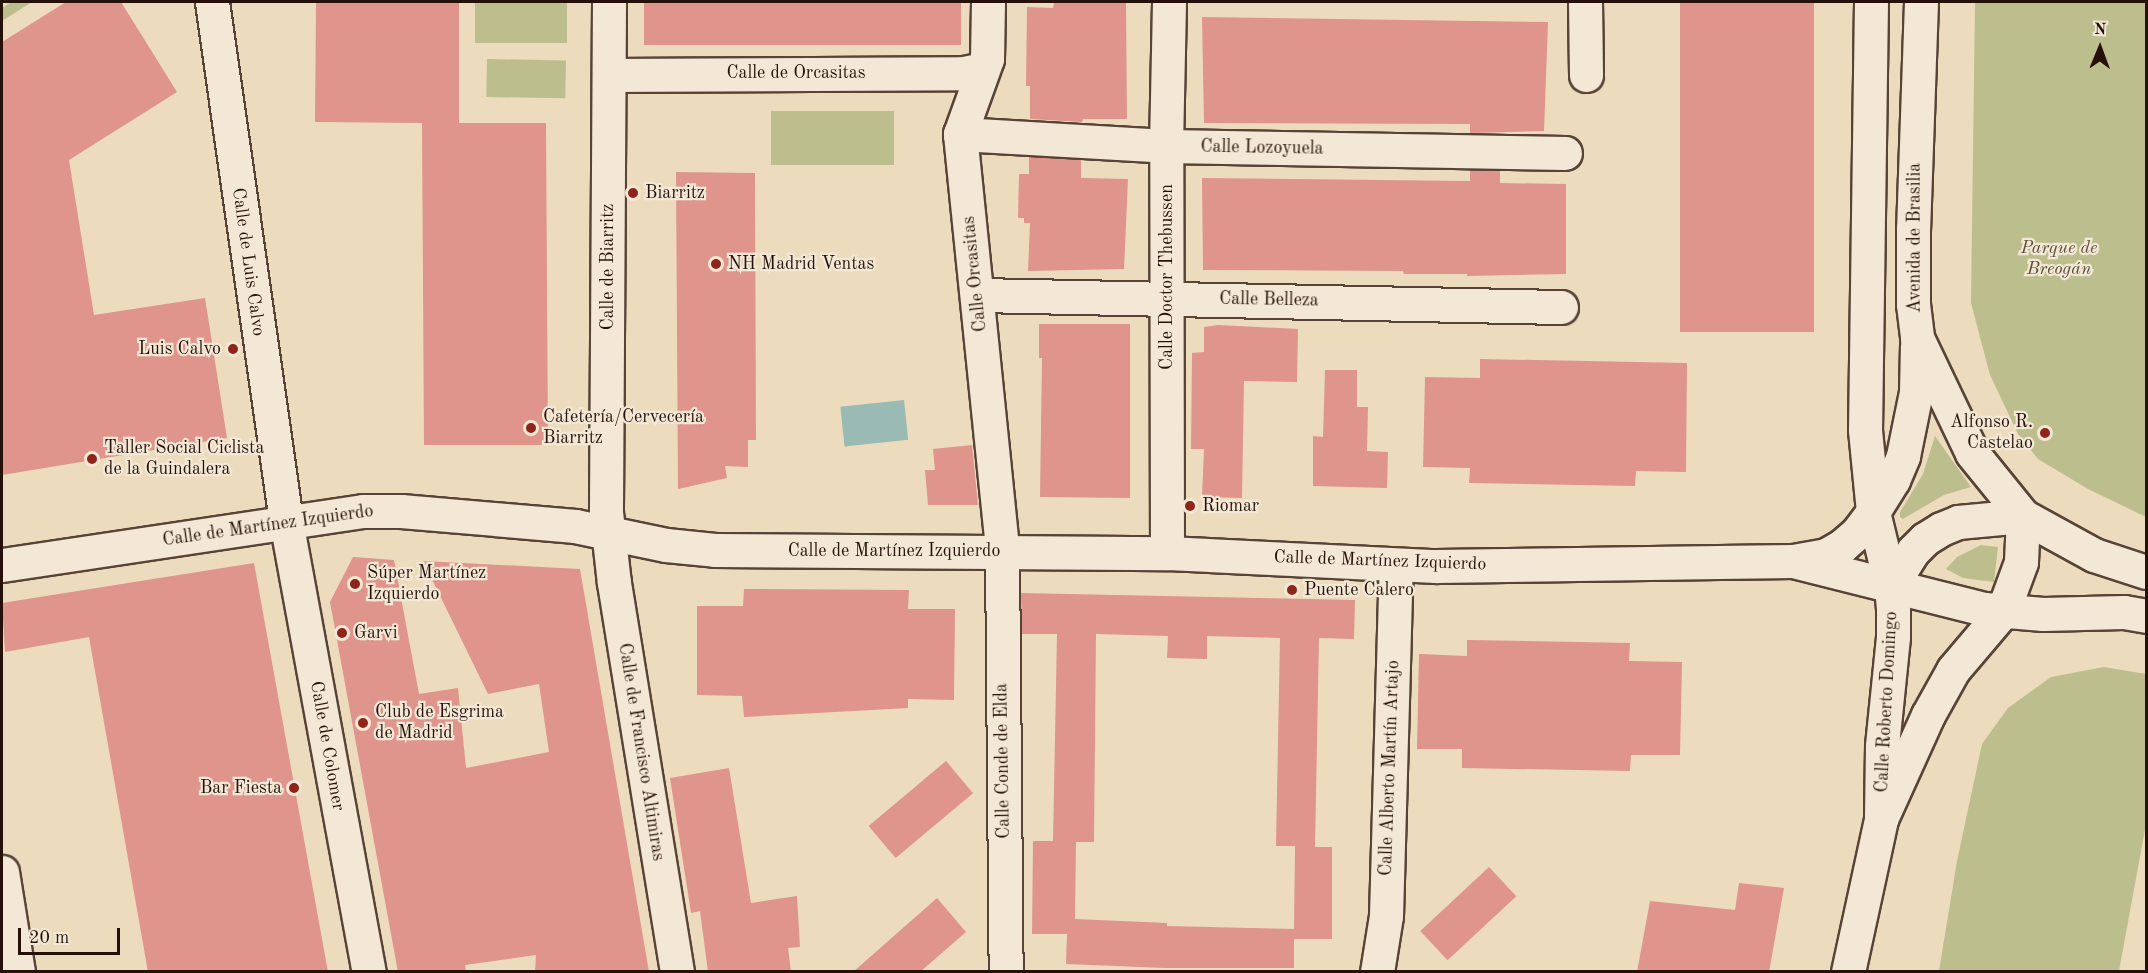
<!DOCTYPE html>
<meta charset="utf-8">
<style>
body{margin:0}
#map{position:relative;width:2148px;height:973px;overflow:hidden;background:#eddbbe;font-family:"Old Standard TT",serif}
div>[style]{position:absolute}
.green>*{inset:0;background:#bdbe8e;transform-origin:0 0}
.water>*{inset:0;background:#99bbb4;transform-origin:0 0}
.building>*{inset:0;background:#df948c;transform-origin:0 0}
.roads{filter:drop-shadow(2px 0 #574437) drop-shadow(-2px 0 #574437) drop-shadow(0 2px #574437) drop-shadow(0 -2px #574437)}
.minor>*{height:33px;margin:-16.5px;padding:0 16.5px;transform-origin:16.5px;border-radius:16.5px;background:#f3e8d5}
.tertiary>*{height:33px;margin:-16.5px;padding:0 16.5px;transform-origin:16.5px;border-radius:16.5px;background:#f3e8d5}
.dots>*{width:16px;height:16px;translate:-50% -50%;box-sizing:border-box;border:3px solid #f3e8d5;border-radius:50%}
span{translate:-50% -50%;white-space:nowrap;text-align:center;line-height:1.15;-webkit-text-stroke:4.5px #f3e8d5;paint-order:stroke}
.street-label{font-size:18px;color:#25110a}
.poi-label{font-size:18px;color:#25110a}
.left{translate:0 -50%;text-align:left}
.right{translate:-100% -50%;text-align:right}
.park-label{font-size:18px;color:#5a4e38;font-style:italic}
.frame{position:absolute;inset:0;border:3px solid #25110a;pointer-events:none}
.north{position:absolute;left:2070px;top:18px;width:60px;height:60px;-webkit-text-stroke:4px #f3e8d5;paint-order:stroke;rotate:1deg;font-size:16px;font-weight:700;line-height:24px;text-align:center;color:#25110a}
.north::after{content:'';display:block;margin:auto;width:21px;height:27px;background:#25110a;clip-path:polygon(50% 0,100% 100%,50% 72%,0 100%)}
.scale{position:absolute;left:18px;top:928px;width:102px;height:27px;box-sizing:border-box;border:3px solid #25110a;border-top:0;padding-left:8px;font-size:18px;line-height:21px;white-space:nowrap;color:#25110a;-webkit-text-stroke:4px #f3e8d5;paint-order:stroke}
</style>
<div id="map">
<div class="green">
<div style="clip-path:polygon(11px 2px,32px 2px,2px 21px,2px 8px)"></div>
<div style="left:475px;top:2px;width:92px;height:41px"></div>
<div style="clip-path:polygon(1975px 2px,2146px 2px,2146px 517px,2088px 489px,2038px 459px,2018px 434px,1990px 375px,1971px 303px)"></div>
<div style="left:487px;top:59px;width:79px;height:38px;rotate:1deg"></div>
<div style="left:771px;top:111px;width:123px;height:54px"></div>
<div style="clip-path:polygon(1935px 436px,1971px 487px,1944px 495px,1903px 519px,1900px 517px,1900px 512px,1923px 474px)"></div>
<div style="clip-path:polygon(1981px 545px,1998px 547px,1994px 582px,1963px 578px,1946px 569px,1957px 557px)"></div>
<div style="clip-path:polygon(2104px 667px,2146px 674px,2146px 824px,2119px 971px,1939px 971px,1957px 861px,1982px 744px,2008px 708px,2051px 677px)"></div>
</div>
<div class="water">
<div style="left:904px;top:400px;width:40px;height:64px;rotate:84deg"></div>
</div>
<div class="building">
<div style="clip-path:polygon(66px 2px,121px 2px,177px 92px,69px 160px,94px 315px,205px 298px,227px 438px,2px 475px,2px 42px)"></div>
<div style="clip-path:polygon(316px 2px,459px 2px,459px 123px,546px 123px,548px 445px,424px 445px,422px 123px,315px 122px)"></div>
<div style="left:644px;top:2px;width:317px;height:43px"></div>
<div style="clip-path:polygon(1054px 2px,1126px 2px,1127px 119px,1083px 119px,1082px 122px,1030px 119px,1030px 86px,1026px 86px,1027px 7px,1053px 8px)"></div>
<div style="left:1680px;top:2px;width:134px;height:330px"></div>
<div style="clip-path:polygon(1202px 17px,1548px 22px,1544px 131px,1470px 133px,1470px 124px,1204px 123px)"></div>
<div style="clip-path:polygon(1029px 157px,1081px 160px,1081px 178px,1128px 179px,1124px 269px,1028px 271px,1030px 223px,1024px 223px,1024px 218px,1018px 218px,1019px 174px,1029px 174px)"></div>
<div style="clip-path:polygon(1470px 170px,1500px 171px,1500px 183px,1566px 184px,1566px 274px,1467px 276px,1467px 274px,1404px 274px,1403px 271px,1203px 270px,1202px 178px,1470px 181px)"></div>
<div style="clip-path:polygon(676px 172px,755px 173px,756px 440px,748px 440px,748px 467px,725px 466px,727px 478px,678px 489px)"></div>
<div style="clip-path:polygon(1039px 324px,1130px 324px,1130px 498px,1040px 497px,1042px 358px,1039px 358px)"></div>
<div style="clip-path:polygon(1218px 325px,1298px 329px,1297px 382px,1244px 381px,1242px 498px,1202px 497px,1204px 449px,1191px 449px,1192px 353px,1204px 352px,1204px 327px)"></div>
<div style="clip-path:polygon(1480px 359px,1687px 363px,1686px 472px,1636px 471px,1635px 486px,1469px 483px,1470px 468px,1423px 467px,1425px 377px,1480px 378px)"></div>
<div style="clip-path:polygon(1325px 370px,1357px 370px,1357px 407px,1368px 407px,1367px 451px,1388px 452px,1387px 488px,1313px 486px,1313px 436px,1323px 437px)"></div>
<div style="clip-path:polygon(972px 445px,978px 505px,928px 505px,925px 470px,935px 470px,933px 449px)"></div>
<div style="clip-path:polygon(353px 557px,394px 560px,419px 694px,458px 688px,466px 768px,549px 752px,539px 684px,488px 694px,423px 561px,580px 569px,649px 972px,535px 972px,536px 955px,465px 965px,466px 972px,398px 972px,330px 602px)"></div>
<div style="clip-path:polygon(254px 563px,328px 972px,148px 972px,89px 637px,5px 652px,2px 603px)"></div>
<div style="clip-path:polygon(744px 589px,909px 590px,908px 609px,955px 609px,954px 700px,908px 699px,908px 708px,744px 717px,742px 696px,697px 695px,697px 606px,743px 606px)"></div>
<div style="clip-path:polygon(evenodd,1021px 593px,1355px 600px,1354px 639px,1319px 638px,1315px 847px,1332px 847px,1332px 939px,1294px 939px,1294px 968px,1165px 968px,1066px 964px,1067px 934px,1032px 934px,1033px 841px,1053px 841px,1057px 634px,1022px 634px,1021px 593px,1096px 634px,1168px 636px,1167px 658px,1207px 659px,1207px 636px,1280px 638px,1276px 846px,1295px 846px,1294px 929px,1167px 926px,1167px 923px,1075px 919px,1076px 842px,1094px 842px,1096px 634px)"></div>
<div style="clip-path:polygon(1467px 640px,1630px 643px,1629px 661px,1682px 662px,1680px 755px,1631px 755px,1630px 771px,1462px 768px,1462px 749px,1417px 749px,1419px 654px,1467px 656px)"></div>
<div style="left:946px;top:761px;width:42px;height:101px;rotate:50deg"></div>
<div style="clip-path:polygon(729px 768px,751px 903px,797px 896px,800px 947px,788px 948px,791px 972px,708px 972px,700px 911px,691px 913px,670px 778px)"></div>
<div style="left:1489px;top:867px;width:40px;height:94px;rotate:47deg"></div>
<div style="clip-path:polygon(1739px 883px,1784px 888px,1769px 972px,1637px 972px,1650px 901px,1735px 910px)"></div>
<div style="clip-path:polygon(937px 898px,966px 932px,920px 972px,853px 972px)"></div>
</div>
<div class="roads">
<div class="minor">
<div style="left:212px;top:2px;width:524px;rotate:81.89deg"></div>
<div style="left:286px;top:521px;width:459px;rotate:79.6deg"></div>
<div style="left:609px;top:2px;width:510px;rotate:90.34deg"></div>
<div style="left:606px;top:512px;width:71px;rotate:83.6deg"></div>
<div style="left:614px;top:583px;width:394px;rotate:80.8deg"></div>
<div style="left:988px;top:2px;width:57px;rotate:91deg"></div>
<div style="left:987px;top:59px;width:80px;rotate:109.8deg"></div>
<div style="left:960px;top:134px;width:419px;rotate:84.2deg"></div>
<div style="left:1002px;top:551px;width:421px;rotate:89.5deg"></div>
<div style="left:1585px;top:2px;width:73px;rotate:89.2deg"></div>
<div style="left:609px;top:75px;width:355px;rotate:-0.3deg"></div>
<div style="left:964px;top:73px;width:19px;rotate:-12deg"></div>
<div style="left:960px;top:134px;width:206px;rotate:3.3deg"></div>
<div style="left:1166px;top:146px;width:399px;rotate:1deg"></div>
<div style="left:978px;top:295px;width:583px;rotate:1.18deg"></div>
<div style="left:1167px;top:553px;width:407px;rotate:-90.1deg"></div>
<div style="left:1166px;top:146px;width:144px;rotate:-88.8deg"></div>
<div style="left:1793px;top:561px;width:34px;rotate:-10deg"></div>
<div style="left:1826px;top:555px;width:20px;rotate:-30deg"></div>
<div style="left:1843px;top:545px;width:18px;rotate:-41deg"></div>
<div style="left:1857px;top:533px;width:26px;rotate:-53deg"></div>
<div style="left:2px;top:872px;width:101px;rotate:80.9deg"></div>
<div style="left:1377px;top:972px;width:57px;rotate:-80.9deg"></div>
<div style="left:1386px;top:916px;width:351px;rotate:-88.4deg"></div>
</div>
<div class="tertiary">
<div style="left:1871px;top:2px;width:428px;rotate:90.8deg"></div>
<div style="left:1865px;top:430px;width:82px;rotate:84.4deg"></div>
<div style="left:1873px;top:512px;width:76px;rotate:76.3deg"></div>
<div style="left:1891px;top:586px;width:23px;rotate:85deg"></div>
<div style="left:1893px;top:609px;width:28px;rotate:90deg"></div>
<div style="left:1893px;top:637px;width:110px;rotate:95.8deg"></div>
<div style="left:1882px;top:746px;width:73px;rotate:90.8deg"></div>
<div style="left:1921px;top:2px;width:227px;rotate:92deg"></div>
<div style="left:1913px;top:229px;width:75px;rotate:90deg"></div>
<div style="left:1913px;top:304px;width:34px;rotate:83deg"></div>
<div style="left:1917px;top:338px;width:127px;rotate:64.4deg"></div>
<div style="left:1972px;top:453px;width:81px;rotate:51deg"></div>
<div style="left:1873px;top:512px;width:38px;rotate:-58deg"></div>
<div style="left:1893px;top:480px;width:26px;rotate:-67deg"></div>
<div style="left:1903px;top:456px;width:65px;rotate:-78.5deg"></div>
<div style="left:1916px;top:392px;width:46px;rotate:-88.8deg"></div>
<div style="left:2px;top:565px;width:365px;rotate:-8.5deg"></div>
<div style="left:363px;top:511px;width:38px"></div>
<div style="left:401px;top:511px;width:175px;rotate:4.9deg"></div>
<div style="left:575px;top:526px;width:93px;rotate:11.8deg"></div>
<div style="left:666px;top:545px;width:49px;rotate:5.8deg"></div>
<div style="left:715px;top:550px;width:452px;rotate:0.4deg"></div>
<div style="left:1167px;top:553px;width:269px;rotate:2.8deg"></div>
<div style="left:1436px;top:566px;width:357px;rotate:-0.8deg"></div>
<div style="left:1793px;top:561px;width:197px;rotate:14.1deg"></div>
<div style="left:1984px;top:609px;width:59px;rotate:4.8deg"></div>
<div style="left:2043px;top:614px;width:81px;rotate:-1.4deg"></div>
<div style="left:2124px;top:612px;width:22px;rotate:10deg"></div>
<div style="left:1891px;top:586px;width:41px;rotate:-57.8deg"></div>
<div style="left:1913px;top:551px;width:17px;rotate:-45deg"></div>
<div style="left:1925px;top:539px;width:19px;rotate:-32deg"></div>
<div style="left:1941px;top:529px;width:18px;rotate:-22deg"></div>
<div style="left:1958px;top:522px;width:65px;rotate:-5.3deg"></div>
<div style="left:2023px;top:516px;width:81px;rotate:28.8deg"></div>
<div style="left:2094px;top:555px;width:55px;rotate:18.1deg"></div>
<div style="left:1848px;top:972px;width:157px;rotate:-77.8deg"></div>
<div style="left:1881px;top:819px;width:114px;rotate:-65.7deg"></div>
<div style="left:1928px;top:715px;width:51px;rotate:-60.9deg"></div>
<div style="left:1953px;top:670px;width:77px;rotate:-49.7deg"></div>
<div style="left:2003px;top:611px;width:52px;rotate:-69.8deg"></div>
<div style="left:2021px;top:562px;width:46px;rotate:-87.5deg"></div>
</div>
</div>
<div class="dots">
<div style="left:633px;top:193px;background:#8f2418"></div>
<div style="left:716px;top:264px;background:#8f2418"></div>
<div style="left:233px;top:349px;background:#8f2418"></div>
<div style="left:531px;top:428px;background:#8f2418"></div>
<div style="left:2045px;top:433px;background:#8f2418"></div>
<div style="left:92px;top:459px;background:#8f2418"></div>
<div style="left:1190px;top:506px;background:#8f2418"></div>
<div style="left:355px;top:584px;background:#8f2418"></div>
<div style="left:1292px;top:590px;background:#8f2418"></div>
<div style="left:342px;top:633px;background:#8f2418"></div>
<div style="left:363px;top:723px;background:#8f2418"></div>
<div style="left:294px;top:788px;background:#8f2418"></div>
</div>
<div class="street-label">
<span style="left:796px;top:73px">Calle de Orcasitas</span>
<span style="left:1262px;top:148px;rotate:1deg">Calle Lozoyuela</span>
<span style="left:1915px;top:238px;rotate:-90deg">Avenida de Brasilia</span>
<span style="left:248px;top:262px;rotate:82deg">Calle de Luis Calvo</span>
<span style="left:608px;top:267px;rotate:-90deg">Calle de Biarritz</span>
<span style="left:975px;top:274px;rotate:-96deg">Calle Orcasitas</span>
<span style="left:1167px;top:277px;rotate:-90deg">Calle Doctor Thebussen</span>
<span style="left:1269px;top:300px;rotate:1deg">Calle Belleza</span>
<span style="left:268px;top:526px;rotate:-8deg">Calle de Martínez Izquierdo</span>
<span style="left:894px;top:551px">Calle de Martínez Izquierdo</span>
<span style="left:1380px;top:561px;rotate:2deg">Calle de Martínez Izquierdo</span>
<span style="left:1887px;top:702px;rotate:-87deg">Calle Roberto Domingo</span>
<span style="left:327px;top:746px;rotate:80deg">Calle de Colomer</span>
<span style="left:641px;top:752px;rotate:81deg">Calle de Francisco Altimiras</span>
<span style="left:1003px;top:761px;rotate:-91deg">Calle Conde de Elda</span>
<span style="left:1390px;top:768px;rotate:-88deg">Calle Alberto Martín Artajo</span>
</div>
<div class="poi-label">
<span class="left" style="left:645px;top:193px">Biarritz</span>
<span class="left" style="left:728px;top:264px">NH Madrid Ventas</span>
<span class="right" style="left:221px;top:349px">Luis Calvo</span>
<span class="left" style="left:543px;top:428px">Cafetería/Cervecería<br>Biarritz</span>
<span class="right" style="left:2033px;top:433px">Alfonso R.<br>Castelao</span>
<span class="left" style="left:104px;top:459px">Taller Social Ciclista<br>de la Guindalera</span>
<span class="left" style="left:1202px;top:506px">Riomar</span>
<span class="left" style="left:367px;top:584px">Súper Martínez<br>Izquierdo</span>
<span class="left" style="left:1304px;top:590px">Puente Calero</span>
<span class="left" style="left:354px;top:633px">Garvi</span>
<span class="left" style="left:375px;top:723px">Club de Esgrima<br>de Madrid</span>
<span class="right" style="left:282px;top:788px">Bar Fiesta</span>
</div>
<div class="park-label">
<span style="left:2059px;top:259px">Parque de<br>Breogán</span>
</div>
<div class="frame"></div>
<div class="north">N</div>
<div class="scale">20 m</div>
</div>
